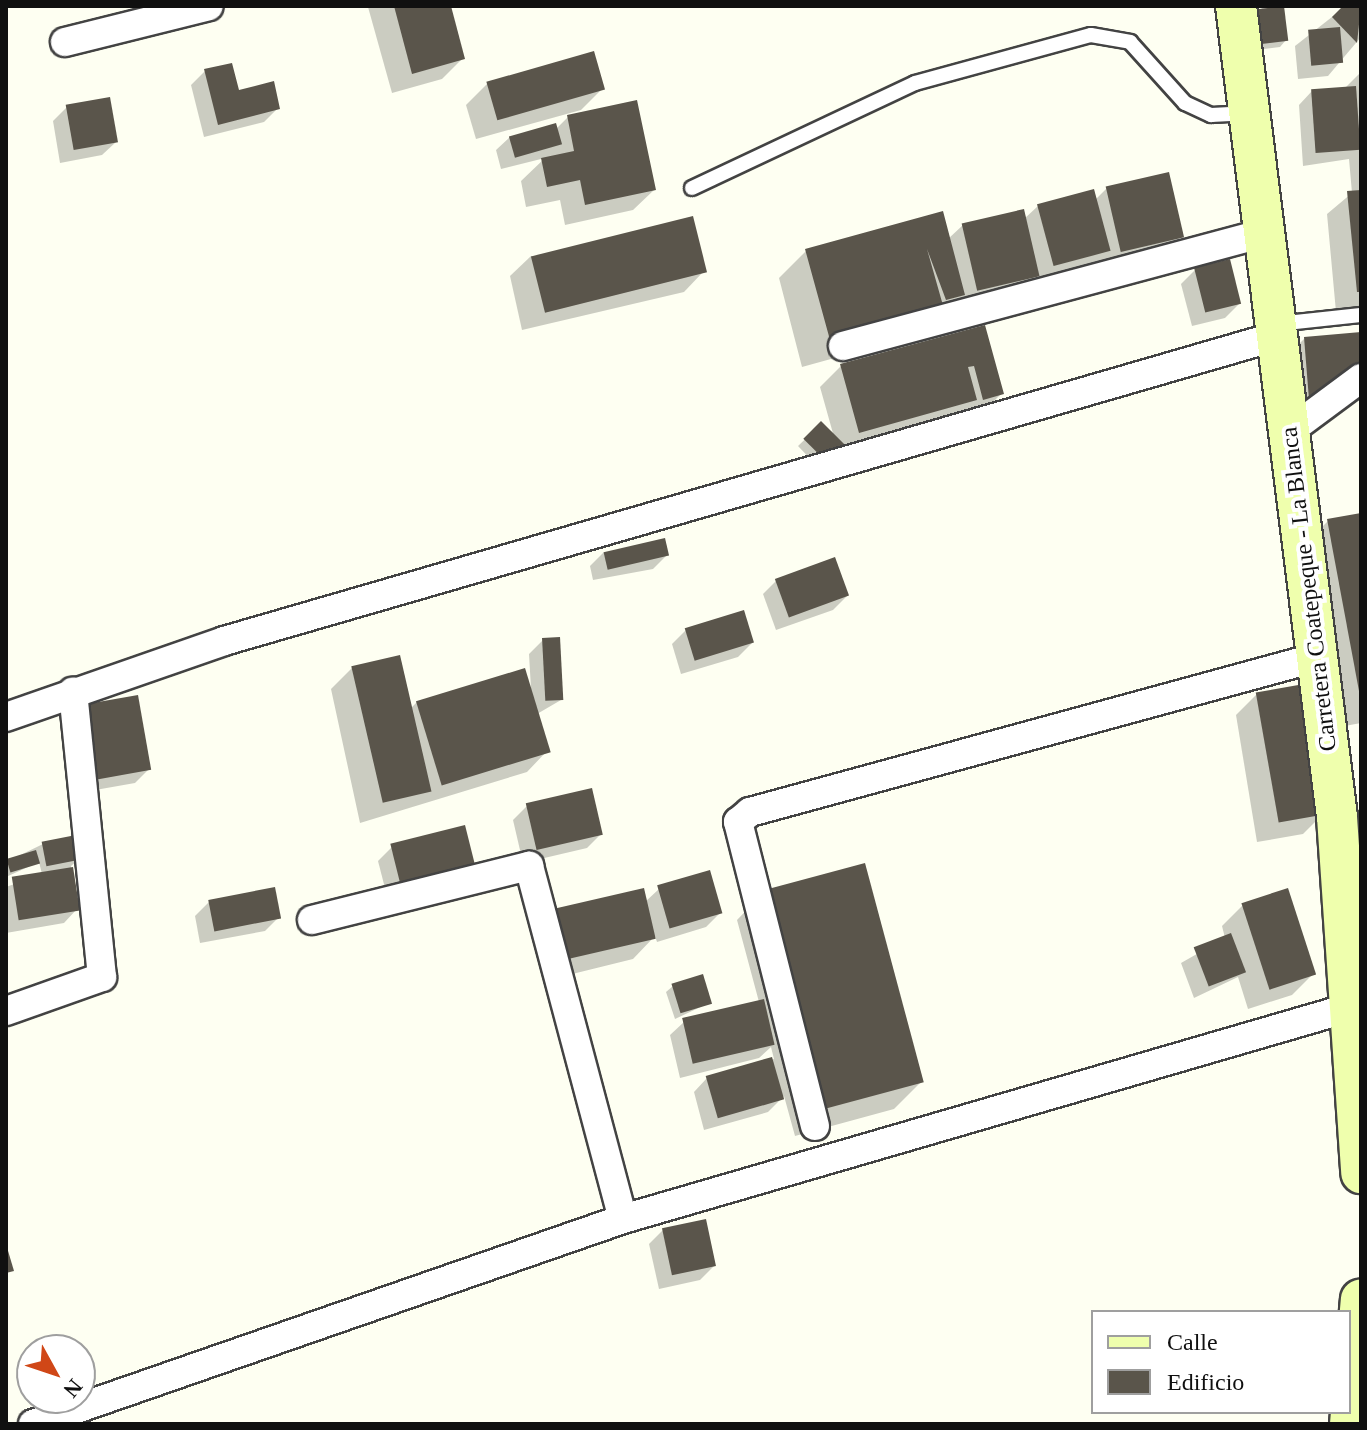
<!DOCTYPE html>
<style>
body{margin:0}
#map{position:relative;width:1367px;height:1430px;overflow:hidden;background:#fefff2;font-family:"Times New Roman",serif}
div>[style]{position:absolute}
.shadow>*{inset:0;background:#0003}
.building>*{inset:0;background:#5a554b;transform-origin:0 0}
.roads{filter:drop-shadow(2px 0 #434343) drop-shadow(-2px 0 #434343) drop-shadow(0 2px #434343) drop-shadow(0 -2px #434343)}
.service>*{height:14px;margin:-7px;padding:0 7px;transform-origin:7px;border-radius:7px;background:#fff}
.minor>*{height:28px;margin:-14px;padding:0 14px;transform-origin:14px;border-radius:14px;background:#fff}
.secondary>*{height:40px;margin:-20px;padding:0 20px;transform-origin:20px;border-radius:20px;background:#efffad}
span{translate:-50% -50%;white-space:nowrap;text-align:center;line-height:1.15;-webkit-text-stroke:8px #fff;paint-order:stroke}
.street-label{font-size:24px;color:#101010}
.frame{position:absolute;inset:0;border:8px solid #101010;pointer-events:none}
.legend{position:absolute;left:1091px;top:1310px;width:260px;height:104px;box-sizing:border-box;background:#fff;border:2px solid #9f9f9f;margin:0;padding:10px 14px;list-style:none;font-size:24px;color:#101010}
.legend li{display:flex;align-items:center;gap:16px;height:40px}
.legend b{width:40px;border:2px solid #9f9f9f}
.north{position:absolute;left:16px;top:1334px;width:80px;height:80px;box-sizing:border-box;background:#fff;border:2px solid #9f9f9f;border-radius:50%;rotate:130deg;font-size:22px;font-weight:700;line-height:32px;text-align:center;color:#101010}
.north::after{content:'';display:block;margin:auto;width:28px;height:36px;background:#d04717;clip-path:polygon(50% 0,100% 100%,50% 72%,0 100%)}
</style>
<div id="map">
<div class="shadow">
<div style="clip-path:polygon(449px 6px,463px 58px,442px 79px,392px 93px,368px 7px)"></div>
<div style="clip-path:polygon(1256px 6px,1272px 6px,1286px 40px,1280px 47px,1256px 50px,1252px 18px,1262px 8px)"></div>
<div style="clip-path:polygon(1346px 6px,1361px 6px,1361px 37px,1328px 76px,1298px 79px,1295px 46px)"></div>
<div style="clip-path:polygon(205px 71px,238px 92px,278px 108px,264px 122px,204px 137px,191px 85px)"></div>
<div style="clip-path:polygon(1361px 72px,1361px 310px,1336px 312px,1327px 214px,1352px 193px,1349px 159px,1303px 166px,1299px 105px,1312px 91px,1344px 89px)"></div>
<div style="clip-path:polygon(487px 84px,602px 89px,581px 110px,476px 139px,466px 105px)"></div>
<div style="clip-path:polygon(67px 107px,116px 142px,102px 155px,60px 163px,53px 121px)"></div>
<div style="clip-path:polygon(569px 116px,654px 190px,633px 210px,565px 225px,560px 200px,526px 207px,521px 181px,545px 158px,501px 169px,496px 150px,510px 137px,556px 129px)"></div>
<div style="clip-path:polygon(1107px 188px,1182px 236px,1161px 257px,1100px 271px,1098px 261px,1040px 280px,1038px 274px,1016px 296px,914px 336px,802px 367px,779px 278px,806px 251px,948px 239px,963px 225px,1024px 219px,1038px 206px,1095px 200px)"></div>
<div style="clip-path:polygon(531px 256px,704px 271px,684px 292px,522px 330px,510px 276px)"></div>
<div style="clip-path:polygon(1195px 270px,1239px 304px,1225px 318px,1192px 326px,1181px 284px)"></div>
<div style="clip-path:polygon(984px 327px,1002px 393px,981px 414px,818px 467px,798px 446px,821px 424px,834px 437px,820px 387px,841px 366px)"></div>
<div style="clip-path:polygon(1361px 334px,1296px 423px,1291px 352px,1305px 338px)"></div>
<div style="clip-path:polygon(1361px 515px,1361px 723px,1334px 728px,1301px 548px,1328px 521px)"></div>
<div style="clip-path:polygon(604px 552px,667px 555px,653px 569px,593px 580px,590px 566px)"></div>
<div style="clip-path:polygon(777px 580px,847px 596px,833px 610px,776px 630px,763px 594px)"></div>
<div style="clip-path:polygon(686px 630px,752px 643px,738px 657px,681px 674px,672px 644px)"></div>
<div style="clip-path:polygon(543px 640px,561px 700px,537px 714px,547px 751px,527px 772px,360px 823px,331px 689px,352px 668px,410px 709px,417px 702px,531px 689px,529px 654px)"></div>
<div style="clip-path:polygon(1257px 694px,1324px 813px,1303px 834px,1257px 842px,1236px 715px)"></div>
<div style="clip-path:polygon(71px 720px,149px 769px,135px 783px,84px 792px)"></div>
<div style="clip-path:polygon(527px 806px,601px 834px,587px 848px,523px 863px,513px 820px)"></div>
<div style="clip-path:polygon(43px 844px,78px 860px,71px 866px,77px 909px,64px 923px,6px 933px,6px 887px,42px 874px,39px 862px,6px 877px,6px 862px)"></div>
<div style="clip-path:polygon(392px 847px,473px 863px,459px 877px,387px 896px,378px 861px)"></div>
<div style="clip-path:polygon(659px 889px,720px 913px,706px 927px,657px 942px,655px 936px,633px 959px,548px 980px,536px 932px,557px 911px,645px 902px)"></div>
<div style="clip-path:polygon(764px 892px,922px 1081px,894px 1109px,795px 1136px,784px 1096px,768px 1112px,704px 1130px,694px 1092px,707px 1078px,774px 1059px,771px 1047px,759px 1058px,680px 1078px,670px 1035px,684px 1022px,759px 1002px,737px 920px)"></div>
<div style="clip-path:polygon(209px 902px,279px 917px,265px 931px,200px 943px,195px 916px)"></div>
<div style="clip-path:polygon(1243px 905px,1313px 974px,1292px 995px,1248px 1009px,1238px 977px,1194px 998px,1181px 963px,1225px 938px,1222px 926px)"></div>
<div style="clip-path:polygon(673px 986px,709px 1003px,675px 1019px,666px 992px)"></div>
<div style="clip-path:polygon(663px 1230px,714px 1266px,700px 1280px,659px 1289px,649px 1244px)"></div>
</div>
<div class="building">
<div style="clip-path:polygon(394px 6px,451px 6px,465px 59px,412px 74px)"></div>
<div style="left:1284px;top:6px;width:35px;height:27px;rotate:83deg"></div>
<div style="clip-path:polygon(1343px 6px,1361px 6px,1357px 43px,1332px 17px)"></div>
<div style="left:1340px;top:27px;width:36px;height:32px;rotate:85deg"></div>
<div style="left:594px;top:51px;width:40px;height:112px;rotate:74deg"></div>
<div style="clip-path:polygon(232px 63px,239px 90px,274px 81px,280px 109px,218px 125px,204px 69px)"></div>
<div style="left:1356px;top:86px;width:64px;height:45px;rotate:86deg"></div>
<div style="left:110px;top:97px;width:46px;height:45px;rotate:80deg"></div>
<div style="clip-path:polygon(637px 100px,656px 190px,585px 205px,580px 180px,547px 187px,541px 158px,574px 151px,567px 115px)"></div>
<div style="left:556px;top:123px;width:22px;height:49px;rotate:74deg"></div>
<div style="left:1169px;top:172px;width:67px;height:65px;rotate:77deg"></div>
<div style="left:1094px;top:189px;width:64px;height:59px;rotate:75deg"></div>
<div style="clip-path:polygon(1361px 190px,1361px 292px,1357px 292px,1347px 191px)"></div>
<div style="left:1024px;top:209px;width:69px;height:64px;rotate:77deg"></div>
<div style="clip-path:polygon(943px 211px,965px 295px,946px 300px,927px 249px,944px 309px,830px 340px,805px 249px)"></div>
<div style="left:693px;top:216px;width:58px;height:167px;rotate:76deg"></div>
<div style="left:1230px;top:259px;width:46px;height:37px;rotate:76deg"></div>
<div style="clip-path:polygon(985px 325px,1004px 394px,983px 400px,974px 366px,968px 367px,977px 400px,859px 433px,840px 364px)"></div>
<div style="clip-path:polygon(1361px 332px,1361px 366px,1310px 412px,1304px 337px)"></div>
<div style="left:821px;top:421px;width:33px;height:25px;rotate:45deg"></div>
<div style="clip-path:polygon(1361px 513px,1361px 690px,1359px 691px,1327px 519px)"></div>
<div style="left:665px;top:538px;width:18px;height:63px;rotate:77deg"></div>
<div style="left:835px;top:557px;width:41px;height:64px;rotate:70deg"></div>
<div style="left:744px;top:610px;width:34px;height:62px;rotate:73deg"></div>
<div style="left:560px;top:637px;width:63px;height:18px;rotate:87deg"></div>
<div style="left:400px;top:655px;width:140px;height:50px;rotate:77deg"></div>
<div style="left:525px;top:668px;width:88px;height:114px;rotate:73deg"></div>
<div style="left:1304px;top:684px;width:132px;height:49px;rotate:80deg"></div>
<div style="left:138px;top:695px;width:76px;height:55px;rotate:80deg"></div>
<div style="left:592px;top:788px;width:48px;height:68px;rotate:77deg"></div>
<div style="left:465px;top:825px;width:40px;height:77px;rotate:76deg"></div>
<div style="left:76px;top:835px;width:25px;height:35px;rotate:79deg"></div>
<div style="left:36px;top:850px;width:14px;height:31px;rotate:73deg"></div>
<div style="left:865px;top:863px;width:227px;height:106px;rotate:75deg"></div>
<div style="left:73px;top:867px;width:44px;height:62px;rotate:81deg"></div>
<div style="left:710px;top:870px;width:45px;height:55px;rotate:74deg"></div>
<div style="left:275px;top:887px;width:32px;height:68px;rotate:79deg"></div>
<div style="left:644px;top:888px;width:52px;height:90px;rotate:77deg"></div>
<div style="left:1288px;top:888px;width:91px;height:49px;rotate:72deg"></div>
<div style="left:1231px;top:933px;width:42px;height:40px;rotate:69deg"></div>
<div style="left:703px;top:974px;width:31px;height:33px;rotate:73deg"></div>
<div style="left:764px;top:999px;width:47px;height:84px;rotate:77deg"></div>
<div style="left:772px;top:1057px;width:44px;height:69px;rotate:74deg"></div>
<div style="left:706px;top:1219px;width:48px;height:45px;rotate:78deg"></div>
<div style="clip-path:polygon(6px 1244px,14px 1271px,6px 1273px)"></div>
</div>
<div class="roads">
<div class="service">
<div style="left:692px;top:188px;width:246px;rotate:-25.2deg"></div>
<div style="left:915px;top:83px;width:182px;rotate:-15.3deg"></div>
<div style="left:1091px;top:35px;width:40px;rotate:10deg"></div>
<div style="left:1130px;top:42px;width:82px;rotate:48deg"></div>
<div style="left:1185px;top:103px;width:29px;rotate:25deg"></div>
<div style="left:1211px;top:115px;width:34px;rotate:-3deg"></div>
<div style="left:1277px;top:324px;width:84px;rotate:-6.1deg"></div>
</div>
<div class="minor">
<div style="left:65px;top:42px;width:148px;rotate:-14deg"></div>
<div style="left:843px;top:346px;width:432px;rotate:-15deg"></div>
<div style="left:1291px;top:430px;width:87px;rotate:-36.6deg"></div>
<div style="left:6px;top:717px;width:231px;rotate:-19.2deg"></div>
<div style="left:224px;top:641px;width:1093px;rotate:-16.15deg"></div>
<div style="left:312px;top:920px;width:224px;rotate:-14deg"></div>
<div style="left:529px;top:866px;width:365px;rotate:75.1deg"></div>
<div style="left:6px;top:1011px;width:102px;rotate:-19.5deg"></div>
<div style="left:102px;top:977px;width:287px;rotate:-95.8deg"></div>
<div style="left:815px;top:1126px;width:314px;rotate:-104.2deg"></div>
<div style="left:738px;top:822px;width:16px;rotate:-40deg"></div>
<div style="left:750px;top:812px;width:589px;rotate:-15.26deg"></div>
<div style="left:33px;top:1424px;width:625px;rotate:-19.16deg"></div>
<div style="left:623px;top:1219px;width:762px;rotate:-16.22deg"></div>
</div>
<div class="secondary">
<div style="left:1236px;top:6px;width:817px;rotate:82.9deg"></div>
<div style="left:1337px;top:817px;width:357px;rotate:86.1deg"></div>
<div style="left:1350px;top:1424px;width:125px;rotate:-85deg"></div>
</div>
</div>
<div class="street-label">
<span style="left:1309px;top:589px;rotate:-97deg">Carretera Coatepeque - La Blanca</span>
</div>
<div class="frame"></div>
<ul class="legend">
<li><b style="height:10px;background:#efffad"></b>Calle</li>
<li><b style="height:22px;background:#5a554b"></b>Edificio</li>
</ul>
<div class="north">N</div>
</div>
